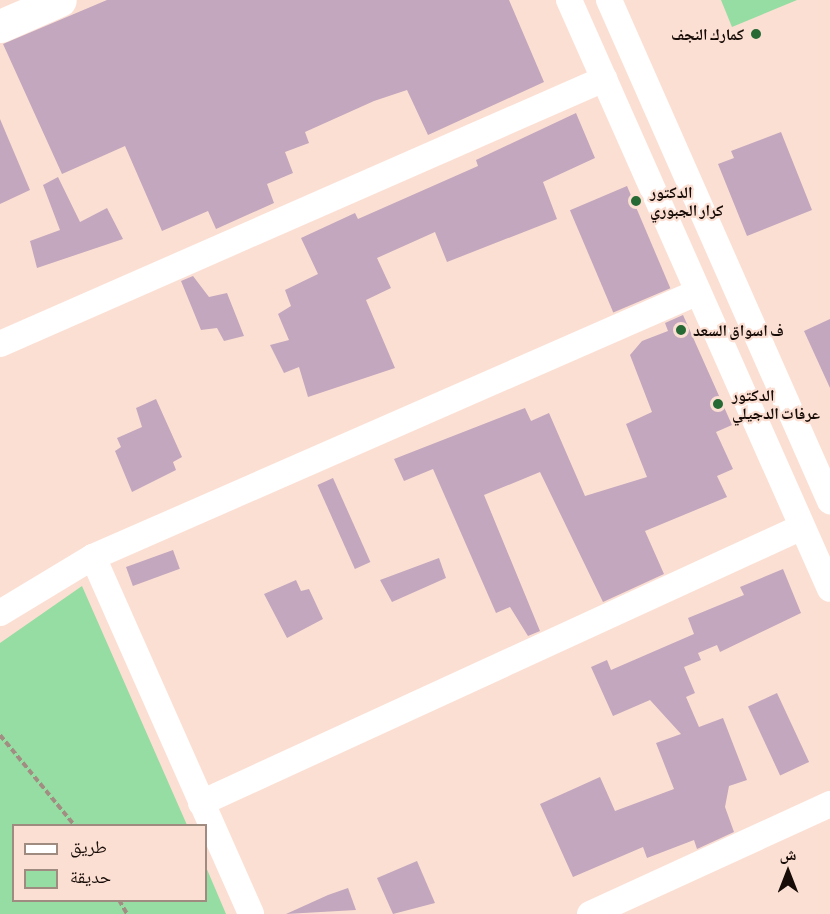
<!DOCTYPE html>
<meta charset="utf-8">
<style>
body{margin:0}
#map{position:relative;width:830px;height:914px;overflow:hidden;background:#fcdfd3;font-family:"Asap Condensed","Noto Naskh Arabic",sans-serif}
div>[style]{position:absolute}
.green>*{inset:0;background:#95dda2}
.building>*{inset:0;background:#c2a7be;transform-origin:0 0}
.path>*{height:4px;margin-top:-2px;transform-origin:0;background:repeating-linear-gradient(90deg,#a28d83 0 6px,transparent 0 9px)}
.minor>*{height:26px;margin:-13px;padding:0 13px;transform-origin:13px;border-radius:13px;background:#fff}
.secondary>*{height:33px;margin:-16.5px;padding:0 16.5px;transform-origin:16.5px;border-radius:16.5px;background:#fff}
.dots>*{width:16px;height:16px;translate:-50% -50%;box-sizing:border-box;border:3px solid #fcdfd3;border-radius:50%}
span{translate:-50% -50%;white-space:nowrap;text-align:center;line-height:1.15;-webkit-text-stroke:4.5px #fcdfd3;paint-order:stroke}
.poi-label{font-size:16px;color:#170c07;font-weight:700}
.right{translate:-100% -50%;text-align:right}
.left{translate:0 -50%;text-align:left}
.legend{position:absolute;left:12px;top:824px;width:195px;height:78px;box-sizing:border-box;background:#fcdfd3;border:2px solid #a08b81;margin:0;padding:8px 10px;list-style:none;font-size:18px;color:#170c07}
.legend li{display:flex;align-items:center;gap:12px;height:30px}
.legend b{width:30px;border:2px solid #a08b81}
.north{position:absolute;left:758px;top:842px;width:60px;height:60px;-webkit-text-stroke:4px #fcdfd3;paint-order:stroke;rotate:0deg;font-size:16px;font-weight:700;line-height:24px;text-align:center;color:#170c07}
.north::after{content:'';display:block;margin:auto;width:21px;height:27px;background:#170c07;clip-path:polygon(50% 0,100% 100%,50% 72%,0 100%)}
</style>
<div id="map">
<div class="green">
<div style="clip-path:polygon(721px 0,797px 0,732px 27px)"></div>
<div style="clip-path:polygon(82px 586px,187px 825px,14px 826px,14px 900px,206px 900px,206px 867px,226px 914px,0 914px,0 643px)"></div>
</div>
<div class="building">
<div style="clip-path:polygon(107px 0,509px 0,544px 82px,428px 135px,407px 90px,374px 101px,305px 132px,309px 143px,285px 152px,293px 173px,267px 184px,274px 203px,216px 229px,208px 211px,162px 231px,125px 146px,62px 174px,3px 44px)"></div>
<div style="clip-path:polygon(576px 113px,595px 158px,543px 182px,557px 219px,447px 262px,435px 232px,377px 258px,391px 288px,366px 300px,395px 368px,308px 397px,299px 367px,284px 373px,270px 345px,289px 340px,278px 314px,291px 306px,285px 290px,318px 274px,301px 238px,355px 213px,358px 219px,478px 166px,476px 160px)"></div>
<div style="clip-path:polygon(0 119px,30px 190px,0 204px)"></div>
<div style="clip-path:polygon(781px 132px,812px 210px,747px 236px,718px 164px,734px 158px,731px 151px)"></div>
<div style="clip-path:polygon(58px 177px,80px 222px,107px 208px,123px 239px,37px 268px,30px 241px,60px 230px,43px 185px)"></div>
<div style="left:627px;top:186px;width:111px;height:62px;rotate:67deg"></div>
<div style="clip-path:polygon(193px 276px,209px 297px,227px 293px,244px 336px,224px 341px,217px 328px,201px 330px,181px 281px)"></div>
<div style="clip-path:polygon(683px 315px,732px 425px,716px 432px,733px 469px,717px 476px,727px 497px,645px 531px,664px 574px,603px 602px,540px 472px,484px 495px,540px 631px,528px 636px,510px 607px,496px 613px,433px 469px,404px 481px,394px 459px,525px 408px,531px 421px,549px 413px,585px 496px,647px 477px,626px 424px,652px 412px,630px 355px,642px 341px,668px 331px,665px 323px)"></div>
<div style="clip-path:polygon(830px 319px,830px 388px,804px 331px)"></div>
<div style="clip-path:polygon(156px 399px,182px 457px,173px 462px,176px 470px,132px 492px,115px 451px,121px 447px,117px 438px,142px 427px,136px 408px)"></div>
<div style="left:333px;top:478px;width:92px;height:17px;rotate:66deg"></div>
<div style="left:173px;top:550px;width:20px;height:50px;rotate:70deg"></div>
<div style="clip-path:polygon(439px 558px,446px 578px,392px 602px,380px 580px)"></div>
<div style="clip-path:polygon(783px 569px,801px 613px,720px 652px,717px 645px,698px 653px,701px 660px,684px 667px,695px 693px,686px 697px,699px 727px,723px 718px,747px 780px,729px 786px,725px 807px,734px 832px,697px 849px,694px 840px,647px 858px,643px 847px,573px 877px,540px 804px,600px 777px,615px 811px,674px 789px,656px 743px,681px 734px,650px 700px,613px 716px,591px 667px,607px 660px,611px 670px,694px 634px,688px 618px,744px 595px,740px 587px)"></div>
<div style="clip-path:polygon(296px 580px,301px 591px,309px 589px,323px 619px,287px 638px,264px 594px)"></div>
<div style="left:777px;top:693px;width:76px;height:32px;rotate:65deg"></div>
<div style="clip-path:polygon(417px 861px,435px 903px,393px 914px,377px 878px)"></div>
<div style="clip-path:polygon(348px 888px,356px 910px,286px 914px,328px 895px)"></div>
</div>
<div class="path">
<div style="left:0;top:735px;width:118px;rotate:50.5deg"></div>
<div style="left:119px;top:900px;width:16px;rotate:60deg"></div>
</div>
<div class="minor">
<div style="left:569px;top:0;width:644px;rotate:66.1deg"></div>
<div style="left:609px;top:0;width:548px;rotate:66.2deg"></div>
<div style="left:0;top:344px;width:660px;rotate:-23.69deg"></div>
<div style="left:93px;top:557px;width:390px;rotate:66.1deg"></div>
<div style="left:0;top:613px;width:109px;rotate:-31.1deg"></div>
<div style="left:93px;top:557px;width:660px;rotate:-23.65deg"></div>
<div style="left:201px;top:803px;width:661px;rotate:-24.67deg"></div>
<div style="left:590px;top:914px;width:264px;rotate:-24.6deg"></div>
</div>
<div class="secondary">
<div style="left:0;top:26px;width:65px;rotate:-23.4deg"></div>
</div>
<div class="dots">
<div style="left:756px;top:34px;background:#266934"></div>
<div style="left:636px;top:201px;background:#266934"></div>
<div style="left:681px;top:330px;background:#266934"></div>
<div style="left:718px;top:404px;background:#266934"></div>
</div>
<div class="poi-label">
<span class="right" style="left:744px;top:34px">كمارك النجف</span>
<span class="left" style="left:650px;top:201px">الدكتور<br>كرار الجبوري</span>
<span class="left" style="left:693px;top:330px">ف اسواق السعد</span>
<span class="left" style="left:732px;top:404px">الدكتور<br>عرفات الدجيلي</span>
</div>
<ul class="legend">
<li><b style="height:8px;background:#fff"></b>طريق</li>
<li><b style="height:16px;background:#95dda2"></b>حديقة</li>
</ul>
<div class="north">ش</div>
</div>
